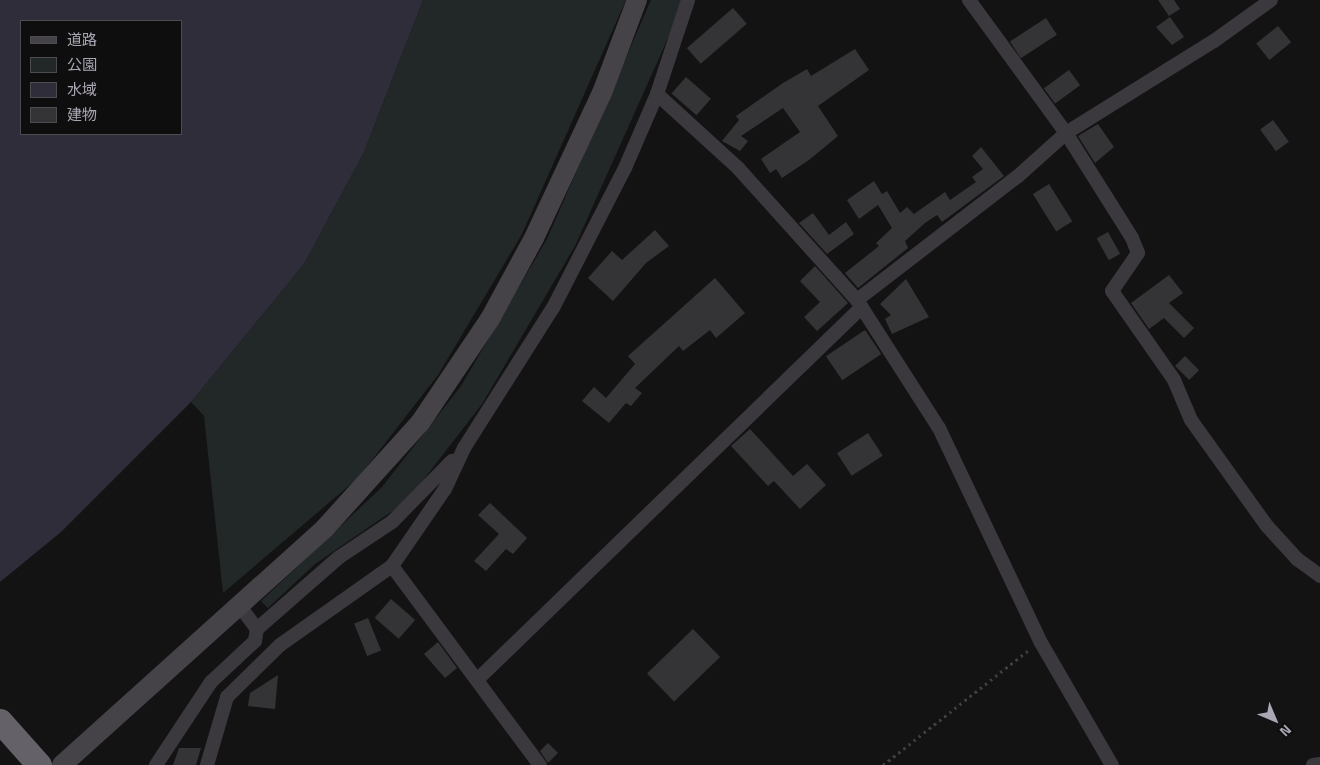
<!DOCTYPE html>
<meta charset="utf-8">
<style>
body{margin:0}
#map{position:relative;width:1320px;height:765px;overflow:hidden;background:#141314;font-family:"Titillium Web","Noto Sans JP",sans-serif}
div>[style]{position:absolute}
.green>*{inset:0;background:#212827}
.water>*{inset:0;background:#302d3b}
.building>*{inset:0;background:#343336;transform-origin:0 0}
.path>*{height:3px;margin-top:-1.5px;transform-origin:0;background:repeating-linear-gradient(90deg,#403e44 0 2.5px,transparent 0 6.5px)}
.street>*{height:14px;margin:-7px;padding:0 7px;transform-origin:7px;border-radius:7px;background:#3b393e}
.secondary>*{height:20px;margin:-10px;padding:0 10px;transform-origin:10px;border-radius:10px;background:#454248}
.highway>*{height:25px;margin:-12.5px;padding:0 12.5px;transform-origin:12.5px;border-radius:12.5px;background:#646169}
span{translate:-50% -50%;white-space:nowrap;text-align:center;line-height:1.15;-webkit-text-stroke:4px #0f0e0f;paint-order:stroke}
.legend{position:absolute;left:20px;top:20px;width:162px;height:115px;box-sizing:border-box;background:#0f0e0f;border:1px solid #4d4b51;margin:0;padding:6px 9px;list-style:none;font-size:15px;color:#aaa6b3}
.legend li{display:flex;align-items:center;gap:10px;height:25px}
.legend b{width:25px;border:1px solid #4d4b51}
.north{position:absolute;left:1250px;top:695px;width:50px;height:50px;-webkit-text-stroke:4px #0f0e0f;paint-order:stroke;rotate:135deg;font-size:14px;font-weight:700;line-height:20px;text-align:center;color:#aaa6b3}
.north::after{content:'';display:block;margin:auto;width:18px;height:22px;background:#aaa6b3;clip-path:polygon(50% 0,100% 100%,50% 72%,0 100%)}
</style>
<div id="map">
<div class="green">
<div style="clip-path:polygon(423px 0,626px 0,522px 234px,438px 375px,358px 478px,223px 593px,204px 416px,191px 402px,304px 264px,364px 152px)"></div>
<div style="clip-path:polygon(651px 0,685px 0,575px 246px,482px 404px,407px 501px,315px 564px,268px 608px,261px 601px,382px 487px,461px 386px,547px 239px)"></div>
</div>
<div class="water">
<div style="clip-path:polygon(evenodd,0 0,423px 0,364px 152px,304px 264px,191px 402px,61px 532px,0 582px,0 0,21px 21px,181px 21px,181px 134px,21px 134px,21px 21px)"></div>
</div>
<div class="building">
<div style="clip-path:polygon(1158px 0,1174px 0,1180px 9px,1169px 16px)"></div>
<div style="left:733px;top:8px;width:21px;height:61px;rotate:49deg"></div>
<div style="clip-path:polygon(1170px 17px,1184px 37px,1172px 45px,1156px 27px)"></div>
<div style="left:1046px;top:18px;width:20px;height:43px;rotate:57deg"></div>
<div style="left:1278px;top:26px;width:21px;height:28px;rotate:51deg"></div>
<div style="clip-path:polygon(855px 49px,869px 70px,818px 106px,838px 136px,809px 160px,782px 178px,776px 169px,770px 173px,761px 159px,800px 132px,783px 108px,741px 136px,748px 141px,740px 151px,722px 141px,739px 120px,736px 116px,783px 83px,807px 69px,811px 76px)"></div>
<div style="left:1069px;top:70px;width:19px;height:31px;rotate:54deg"></div>
<div style="left:686px;top:77px;width:33px;height:22px;rotate:41deg"></div>
<div style="left:1273px;top:120px;width:27px;height:16px;rotate:54deg"></div>
<div style="clip-path:polygon(1098px 124px,1114px 147px,1095px 163px,1078px 136px)"></div>
<div style="clip-path:polygon(981px 147px,1004px 176px,942px 222px,937px 215px,925px 223px,905px 241px,908px 248px,858px 288px,845px 273px,879px 246px,876px 243px,892px 228px,878px 205px,859px 219px,847px 200px,874px 181px,882px 194px,887px 191px,900px 213px,907px 207px,914px 214px,945px 192px,950px 200px,976px 182px,972px 177px,983px 169px,972px 156px)"></div>
<div style="left:1049px;top:184px;width:44px;height:19px;rotate:58deg"></div>
<div style="clip-path:polygon(813px 213px,829px 235px,846px 222px,854px 234px,827px 254px,799px 223px)"></div>
<div style="clip-path:polygon(655px 230px,669px 246px,646px 263px,613px 301px,588px 278px,612px 251px,622px 260px)"></div>
<div style="left:1108px;top:232px;width:25px;height:13px;rotate:61deg"></div>
<div style="clip-path:polygon(815px 266px,848px 303px,817px 331px,804px 317px,820px 302px,800px 281px)"></div>
<div style="clip-path:polygon(1169px 275px,1183px 293px,1169px 303px,1194px 328px,1184px 338px,1164px 318px,1149px 329px,1131px 303px)"></div>
<div style="clip-path:polygon(715px 278px,745px 313px,716px 338px,710px 330px,683px 351px,679px 346px,635px 388px,642px 393px,631px 406px,626px 403px,609px 423px,582px 401px,594px 387px,606px 398px,635px 364px,628px 356px)"></div>
<div style="clip-path:polygon(906px 279px,929px 317px,892px 334px,885px 319px,891px 315px,880px 304px)"></div>
<div style="left:865px;top:330px;width:29px;height:47px;rotate:56deg"></div>
<div style="left:1185px;top:356px;width:20px;height:14px;rotate:45deg"></div>
<div style="clip-path:polygon(750px 429px,793px 476px,807px 464px,826px 485px,800px 509px,774px 481px,768px 486px,731px 446px)"></div>
<div style="left:868px;top:433px;width:27px;height:37px;rotate:57deg"></div>
<div style="clip-path:polygon(490px 503px,527px 538px,513px 554px,506px 549px,486px 571px,474px 561px,499px 534px,478px 515px)"></div>
<div style="left:391px;top:599px;width:32px;height:25px;rotate:41deg"></div>
<div style="left:368px;top:618px;width:35px;height:15px;rotate:68deg"></div>
<div style="left:693px;top:629px;width:39px;height:64px;rotate:46deg"></div>
<div style="clip-path:polygon(438px 642px,457px 668px,445px 678px,424px 654px)"></div>
<div style="clip-path:polygon(278px 675px,275px 709px,248px 706px,250px 693px)"></div>
<div style="clip-path:polygon(548px 743px,558px 753px,548px 763px,540px 751px)"></div>
<div style="clip-path:polygon(179px 748px,201px 748px,196px 765px,173px 765px)"></div>
</div>
<div class="path">
<div style="left:883px;top:765px;width:187px;rotate:-38.3deg"></div>
</div>
<div class="street">
<div style="left:969px;top:0;width:165px;rotate:53.9deg"></div>
<div style="left:1066px;top:133px;width:124px;rotate:57.8deg"></div>
<div style="left:1132px;top:238px;width:16px;rotate:68deg"></div>
<div style="left:1138px;top:253px;width:46px;rotate:124.4deg"></div>
<div style="left:1112px;top:291px;width:108px;rotate:55.1deg"></div>
<div style="left:1174px;top:380px;width:43px;rotate:67deg"></div>
<div style="left:1191px;top:420px;width:130px;rotate:54.4deg"></div>
<div style="left:1267px;top:526px;width:45px;rotate:47.7deg"></div>
<div style="left:1297px;top:559px;width:29px;rotate:36deg"></div>
<div style="left:657px;top:94px;width:110px;rotate:42.4deg"></div>
<div style="left:738px;top:168px;width:178px;rotate:48deg"></div>
<div style="left:857px;top:300px;width:152px;rotate:57.4deg"></div>
<div style="left:939px;top:428px;width:236px;rotate:64.6deg"></div>
<div style="left:1040px;top:641px;width:143px;rotate:59.9deg"></div>
<div style="left:857px;top:300px;width:202px;rotate:-37.6deg"></div>
<div style="left:1017px;top:177px;width:66px;rotate:-41.9deg"></div>
<div style="left:1066px;top:133px;width:174px;rotate:-31.9deg"></div>
<div style="left:1214px;top:41px;width:70px;rotate:-35.7deg"></div>
<div style="left:392px;top:566px;width:248px;rotate:53.4deg"></div>
<div style="left:257px;top:629px;width:108px;rotate:-41.2deg"></div>
<div style="left:338px;top:558px;width:65px;rotate:-33.7deg"></div>
<div style="left:392px;top:522px;width:86px;rotate:-45.5deg"></div>
<div style="left:479px;top:678px;width:533px;rotate:-44.09deg"></div>
<div style="left:156px;top:765px;width:100px;rotate:-56.5deg"></div>
<div style="left:211px;top:682px;width:60px;rotate:-43deg"></div>
<div style="left:255px;top:641px;width:12px;rotate:-81deg"></div>
<div style="left:257px;top:629px;width:30px;rotate:-127deg"></div>
<div style="left:207px;top:765px;width:71px;rotate:-73.6deg"></div>
<div style="left:227px;top:697px;width:74px;rotate:-44.5deg"></div>
<div style="left:280px;top:645px;width:137px;rotate:-35.2deg"></div>
<div style="left:392px;top:566px;width:93px;rotate:-55.5deg"></div>
<div style="left:445px;top:489px;width:45px;rotate:-65.1deg"></div>
<div style="left:464px;top:448px;width:166px;rotate:-57.6deg"></div>
<div style="left:553px;top:308px;width:157px;rotate:-62.8deg"></div>
<div style="left:625px;top:168px;width:81px;rotate:-66.6deg"></div>
<div style="left:657px;top:94px;width:99px;rotate:-71.7deg"></div>
<div style="left:1313px;top:765px;width:7px;rotate:-8deg"></div>
</div>
<div class="secondary">
<div style="left:62px;top:765px;width:354px;rotate:-42deg"></div>
<div style="left:325px;top:528px;width:142px;rotate:-47.9deg"></div>
<div style="left:420px;top:423px;width:125px;rotate:-56.1deg"></div>
<div style="left:490px;top:319px;width:92px;rotate:-61.5deg"></div>
<div style="left:534px;top:238px;width:160px;rotate:-64.9deg"></div>
<div style="left:602px;top:93px;width:99px;rotate:-69.4deg"></div>
</div>
<div class="highway">
<div style="left:0;top:721px;width:59px;rotate:48.4deg"></div>
</div>
<ul class="legend">
<li><b style="height:6px;background:#454248"></b>道路</li>
<li><b style="height:14px;background:#212827"></b>公園</li>
<li><b style="height:14px;background:#302d3b"></b>水域</li>
<li><b style="height:14px;background:#343336"></b>建物</li>
</ul>
<div class="north">N</div>
</div>
